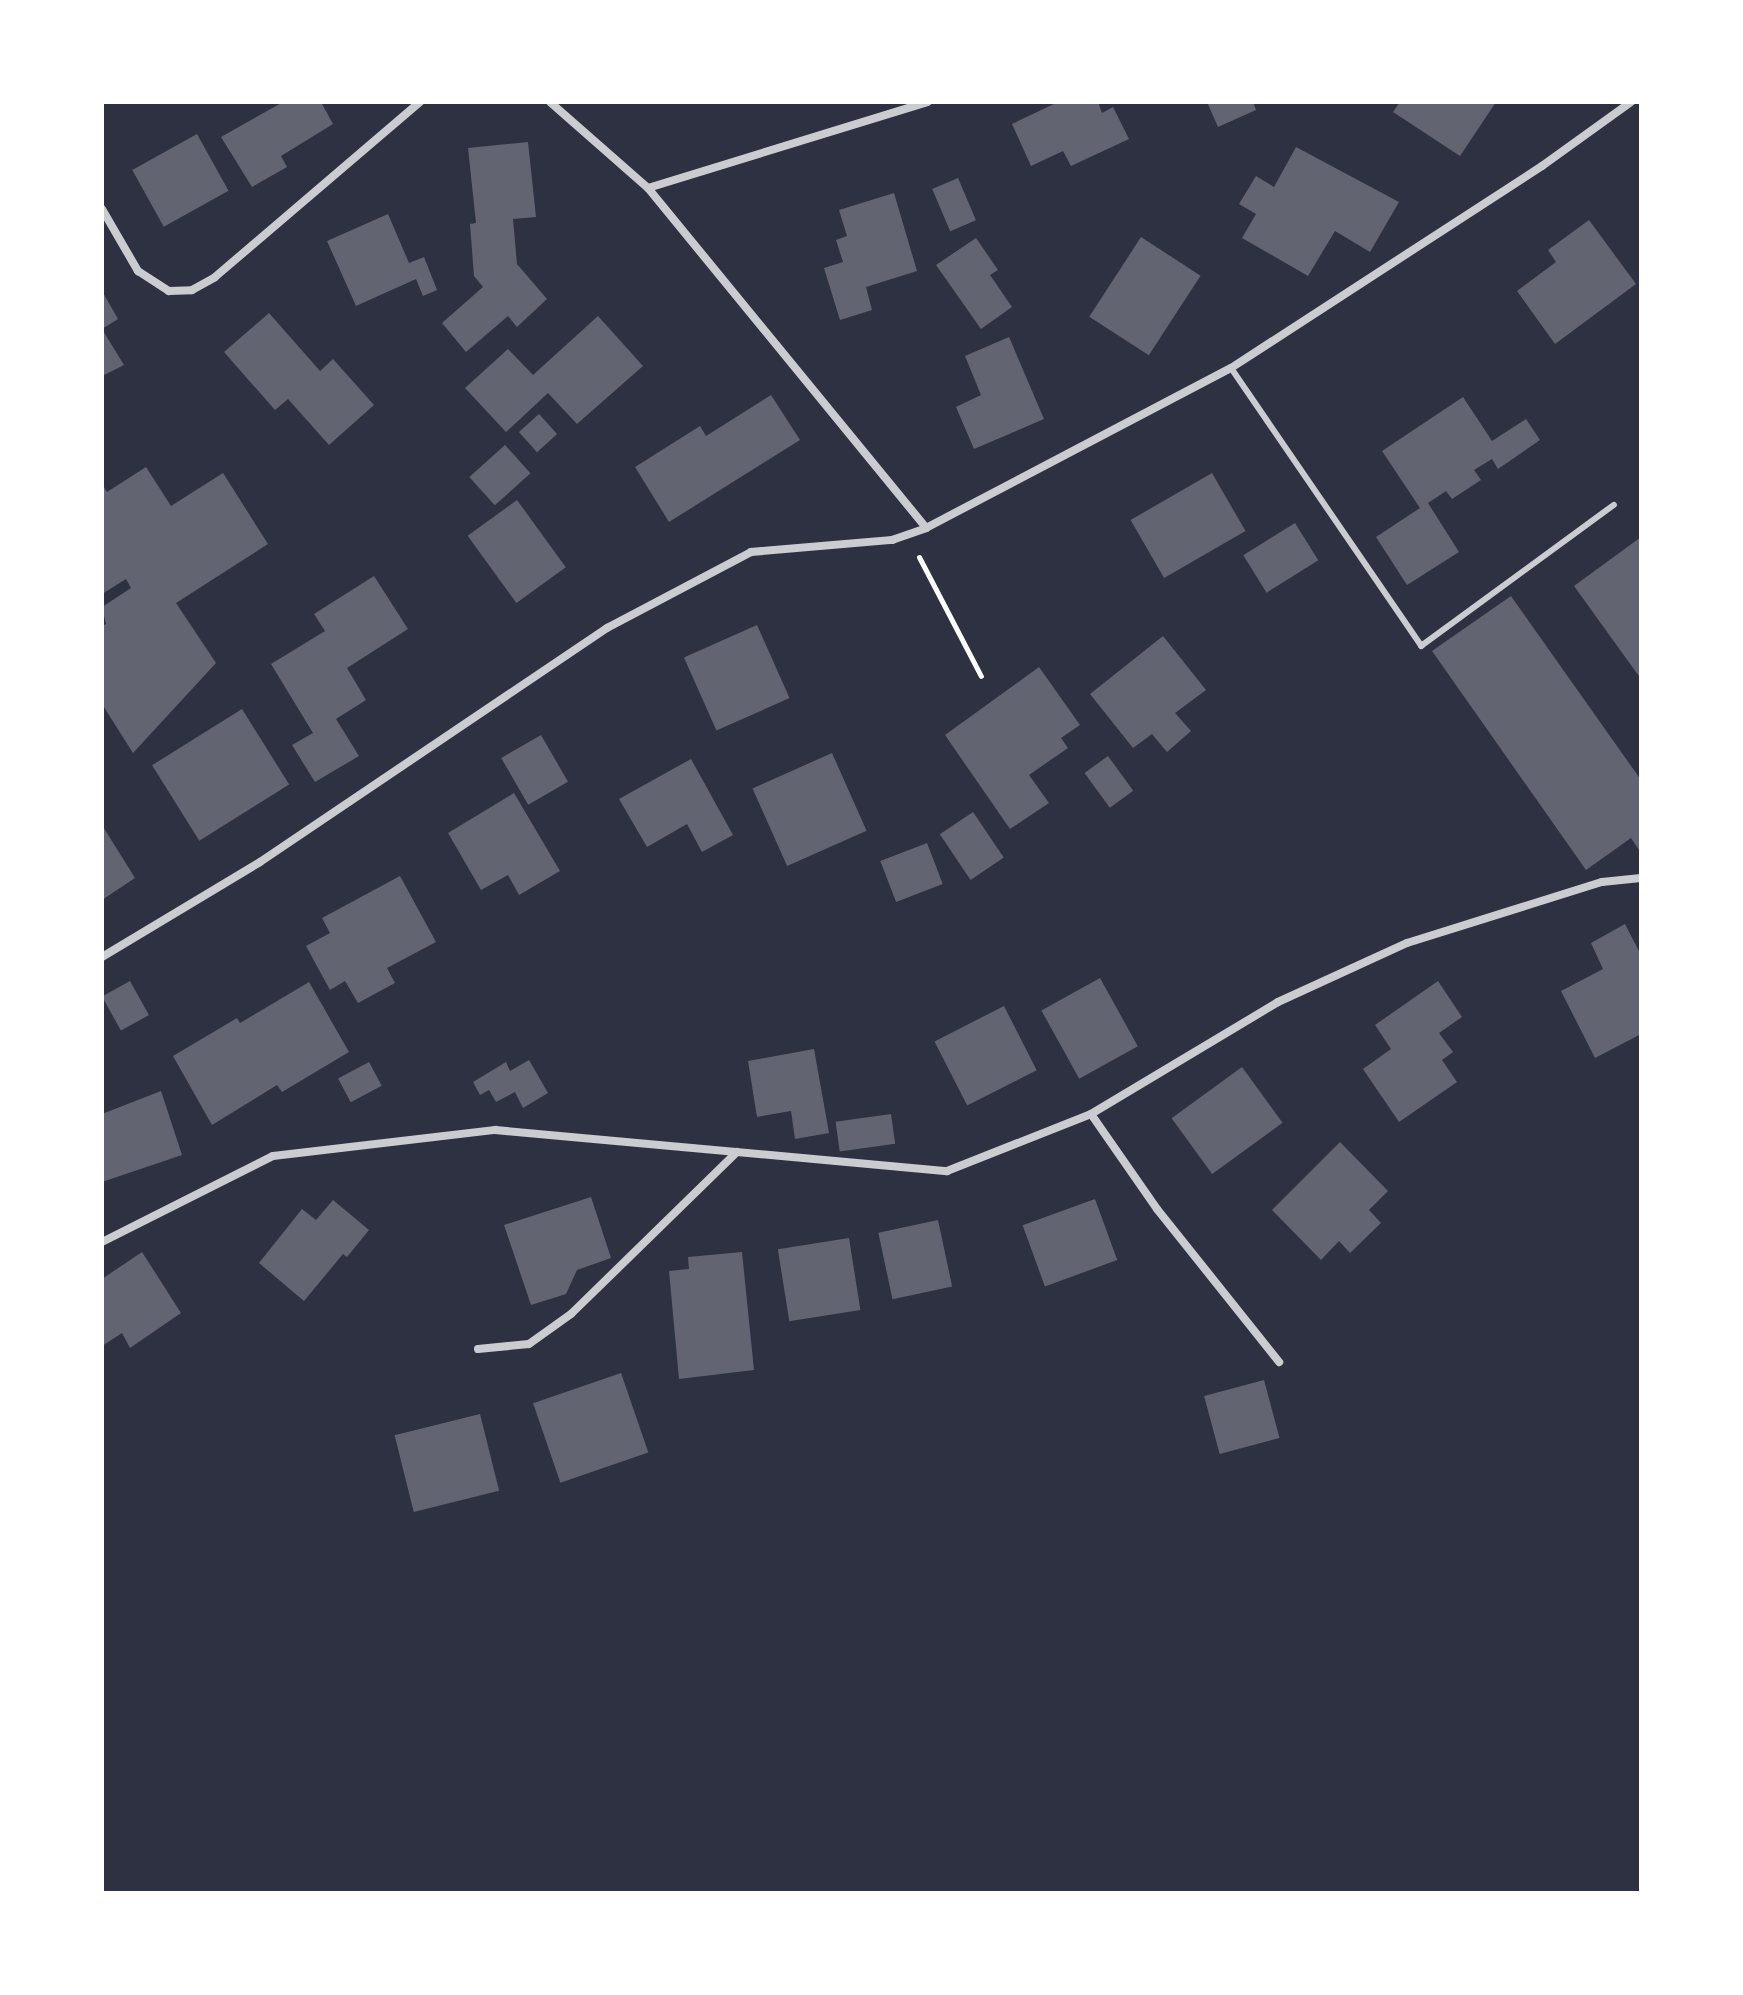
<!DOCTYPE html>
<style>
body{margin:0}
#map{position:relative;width:1743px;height:1995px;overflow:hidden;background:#2d3142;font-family:Figtree,sans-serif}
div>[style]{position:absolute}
.building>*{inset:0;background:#626471;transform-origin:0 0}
.path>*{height:5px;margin:-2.5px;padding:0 2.5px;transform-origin:2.5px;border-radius:2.5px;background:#fff}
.service>*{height:6px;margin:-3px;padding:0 3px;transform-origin:3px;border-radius:3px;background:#caccd0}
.minor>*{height:8px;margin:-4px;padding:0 4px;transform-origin:4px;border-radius:4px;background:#caccd0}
span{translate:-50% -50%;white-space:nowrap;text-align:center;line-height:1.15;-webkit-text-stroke:6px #fff;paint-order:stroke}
.frame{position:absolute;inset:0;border:104px solid #fff;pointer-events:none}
</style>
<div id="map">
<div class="building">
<div style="clip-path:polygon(283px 102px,321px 102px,333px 124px,281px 156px,287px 167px,252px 187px,221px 137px)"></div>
<div style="clip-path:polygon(1058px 102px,1098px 102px,1102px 113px,1113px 107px,1129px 139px,1071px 166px,1063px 151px,1031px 166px,1012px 124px)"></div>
<div style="clip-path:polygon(1207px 102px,1253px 102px,1256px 110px,1218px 127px)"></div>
<div style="clip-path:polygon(1400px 102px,1496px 102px,1460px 156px,1393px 112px)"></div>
<div style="left:197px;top:134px;width:65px;height:74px;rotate:61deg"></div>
<div style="clip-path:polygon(528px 142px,536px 217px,513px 219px,517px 264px,547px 299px,517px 327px,508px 316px,466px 352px,442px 323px,483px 287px,474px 276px,470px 224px,476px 223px,468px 148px)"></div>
<div style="clip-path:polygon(1296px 147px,1399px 202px,1370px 252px,1335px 231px,1308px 276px,1242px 238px,1256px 214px,1239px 204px,1256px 176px,1274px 187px)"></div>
<div style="left:958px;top:178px;width:46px;height:28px;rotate:67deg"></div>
<div style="clip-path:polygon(894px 193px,917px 271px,866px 287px,872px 310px,840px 320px,824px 268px,843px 262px,836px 240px,847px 236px,839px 210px)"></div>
<div style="clip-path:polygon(388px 214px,409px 263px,424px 257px,437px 290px,423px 296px,416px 279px,356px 306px,327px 241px)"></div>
<div style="clip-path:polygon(1589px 220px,1636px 284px,1555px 344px,1517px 291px,1556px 262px,1548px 250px)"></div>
<div style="left:1141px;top:237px;width:71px;height:95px;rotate:33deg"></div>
<div style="clip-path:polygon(976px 238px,998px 270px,990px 275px,1012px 307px,981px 329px,936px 265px)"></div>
<div style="clip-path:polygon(102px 291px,118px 319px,102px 329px,124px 365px,102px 376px)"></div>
<div style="clip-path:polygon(269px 313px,320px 371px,333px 359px,374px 405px,329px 445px,288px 399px,275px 410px,224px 352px)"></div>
<div style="clip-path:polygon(598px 316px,643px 366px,577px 424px,548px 393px,506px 432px,465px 388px,508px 349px,533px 375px)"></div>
<div style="clip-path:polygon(1009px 337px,1044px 419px,974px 449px,956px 407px,981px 395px,965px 356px)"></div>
<div style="clip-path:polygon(771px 395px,800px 440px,669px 522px,635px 467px,700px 426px,706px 436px)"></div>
<div style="clip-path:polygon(1463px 397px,1492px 441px,1526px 419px,1540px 440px,1498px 469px,1492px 459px,1474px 470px,1481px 480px,1452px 499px,1446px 491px,1428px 503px,1459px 552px,1407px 585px,1376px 537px,1420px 508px,1382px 451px)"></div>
<div style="left:539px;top:414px;width:27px;height:27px;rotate:48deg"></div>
<div style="left:505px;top:445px;width:38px;height:48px;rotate:48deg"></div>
<div style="clip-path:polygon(146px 467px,171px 506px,223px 473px,268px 544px,176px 603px,216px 663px,133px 753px,102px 704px,102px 626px,106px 624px,102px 607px,131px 588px,126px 579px,102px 594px,102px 484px,107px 492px)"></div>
<div style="left:1212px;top:473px;width:67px;height:94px;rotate:60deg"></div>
<div style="left:517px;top:500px;width:83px;height:61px;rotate:54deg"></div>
<div style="left:1295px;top:523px;width:44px;height:61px;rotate:58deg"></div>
<div style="clip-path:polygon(1641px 537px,1641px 679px,1574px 586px)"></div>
<div style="clip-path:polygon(374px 576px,408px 629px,347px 668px,366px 700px,336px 719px,359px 756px,315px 782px,292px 745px,313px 733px,271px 664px,325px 631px,314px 614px)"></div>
<div style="clip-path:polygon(1511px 596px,1641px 780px,1641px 853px,1631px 838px,1586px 870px,1432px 651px)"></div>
<div style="left:757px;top:625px;width:80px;height:80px;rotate:66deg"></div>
<div style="clip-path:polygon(1163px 636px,1206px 690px,1175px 713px,1191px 731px,1167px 752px,1152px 734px,1133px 748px,1090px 694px)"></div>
<div style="clip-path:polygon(1039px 667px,1080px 725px,1061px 738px,1068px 748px,1029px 775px,1049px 803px,1010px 829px,945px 735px)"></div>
<div style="left:242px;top:709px;width:89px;height:106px;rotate:58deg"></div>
<div style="left:541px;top:735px;width:54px;height:46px;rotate:60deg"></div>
<div style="left:832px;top:753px;width:85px;height:87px;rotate:66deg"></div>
<div style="left:1108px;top:756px;width:43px;height:29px;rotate:54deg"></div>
<div style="clip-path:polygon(691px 759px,733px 835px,702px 852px,687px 824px,647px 847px,619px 799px)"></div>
<div style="clip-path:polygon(514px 793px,560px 871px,519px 895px,508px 875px,481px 890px,448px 833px)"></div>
<div style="left:973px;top:812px;width:55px;height:40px;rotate:56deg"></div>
<div style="clip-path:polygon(102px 825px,135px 878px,102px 900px)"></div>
<div style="left:927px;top:843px;width:44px;height:50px;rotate:69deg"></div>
<div style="clip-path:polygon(400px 876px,436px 942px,387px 968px,395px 983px,358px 1003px,345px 981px,330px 990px,306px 946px,330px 933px,322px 918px)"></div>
<div style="clip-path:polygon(1625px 924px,1641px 955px,1641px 1034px,1595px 1058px,1561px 991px,1603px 969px,1591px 943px)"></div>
<div style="left:1100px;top:978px;width:78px;height:67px;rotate:61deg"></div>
<div style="left:130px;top:981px;width:39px;height:32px;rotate:61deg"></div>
<div style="clip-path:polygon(1438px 981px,1462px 1017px,1439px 1033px,1453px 1052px,1442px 1060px,1457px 1082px,1399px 1122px,1363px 1069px,1391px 1049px,1375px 1025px)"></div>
<div style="clip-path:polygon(309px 982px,349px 1052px,282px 1092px,277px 1085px,212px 1125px,173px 1056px,237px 1018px,240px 1023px)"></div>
<div style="left:1004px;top:1006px;width:72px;height:78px;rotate:63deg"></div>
<div style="clip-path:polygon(814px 1049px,829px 1133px,795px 1139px,791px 1111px,757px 1117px,748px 1061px)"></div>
<div style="clip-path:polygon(529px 1060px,548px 1093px,523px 1108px,515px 1092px,496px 1102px,489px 1090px,480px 1095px,473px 1082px,506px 1062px,510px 1071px)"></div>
<div style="left:369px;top:1062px;width:27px;height:35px;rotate:62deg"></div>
<div style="left:1242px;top:1067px;width:69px;height:87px;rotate:54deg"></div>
<div style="clip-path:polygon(161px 1091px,182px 1155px,102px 1182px,102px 1114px)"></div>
<div style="left:891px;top:1114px;width:30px;height:56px;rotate:82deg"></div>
<div style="clip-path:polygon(1340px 1142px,1388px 1191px,1369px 1210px,1381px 1223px,1350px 1253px,1339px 1241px,1321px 1260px,1272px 1210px)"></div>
<div style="clip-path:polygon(591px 1197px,611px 1258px,577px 1270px,566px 1294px,531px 1305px,504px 1225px)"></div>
<div style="left:1095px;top:1199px;width:65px;height:77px;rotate:70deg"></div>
<div style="clip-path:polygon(333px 1200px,369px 1230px,347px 1257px,343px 1254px,304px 1301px,259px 1263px,302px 1209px,316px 1220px)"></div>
<div style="left:938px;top:1220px;width:68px;height:61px;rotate:78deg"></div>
<div style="left:849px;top:1238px;width:73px;height:72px;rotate:81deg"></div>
<div style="clip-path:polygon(142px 1252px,181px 1313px,130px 1348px,122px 1333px,102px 1346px,102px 1279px)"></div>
<div style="clip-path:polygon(742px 1252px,754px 1370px,679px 1379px,669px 1271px,689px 1269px,688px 1257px)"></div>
<div style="left:621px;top:1373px;width:84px;height:93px;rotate:71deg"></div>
<div style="left:1264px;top:1380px;width:60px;height:62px;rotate:75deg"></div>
<div style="left:480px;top:1414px;width:79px;height:88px;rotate:76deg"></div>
</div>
<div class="path">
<div style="left:919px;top:557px;width:134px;rotate:62.5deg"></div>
</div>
<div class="service">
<div style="left:1231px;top:368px;width:337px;rotate:55.6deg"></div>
<div style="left:1421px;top:646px;width:239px;rotate:-36.2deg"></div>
</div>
<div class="minor">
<div style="left:550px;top:102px;width:130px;rotate:41.3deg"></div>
<div style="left:648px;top:188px;width:439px;rotate:50.7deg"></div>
<div style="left:648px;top:188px;width:293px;rotate:-17.1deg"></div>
<div style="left:102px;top:209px;width:72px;rotate:59.9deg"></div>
<div style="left:138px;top:271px;width:37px;rotate:33deg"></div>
<div style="left:169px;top:291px;width:23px;rotate:-2deg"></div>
<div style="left:192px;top:290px;width:26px;rotate:-29deg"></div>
<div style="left:215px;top:277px;width:270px;rotate:-40.5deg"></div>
<div style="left:102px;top:957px;width:184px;rotate:-31deg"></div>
<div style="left:260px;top:862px;width:419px;rotate:-34deg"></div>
<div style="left:607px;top:628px;width:163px;rotate:-27.8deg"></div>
<div style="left:751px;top:552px;width:142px;rotate:-4.9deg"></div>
<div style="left:892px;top:540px;width:36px;rotate:-19deg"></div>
<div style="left:926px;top:528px;width:344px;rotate:-27.7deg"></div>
<div style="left:1231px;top:368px;width:371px;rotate:-33deg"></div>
<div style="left:1542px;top:166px;width:110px;rotate:-35.7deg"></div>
<div style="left:1091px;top:1114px;width:116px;rotate:55.2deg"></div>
<div style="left:1157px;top:1209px;width:196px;rotate:51.4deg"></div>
<div style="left:102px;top:1242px;width:191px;rotate:-26.7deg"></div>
<div style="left:273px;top:1156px;width:224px;rotate:-6.7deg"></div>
<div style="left:495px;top:1130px;width:454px;rotate:5.2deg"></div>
<div style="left:947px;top:1171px;width:155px;rotate:-21.6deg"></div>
<div style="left:1091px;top:1114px;width:218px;rotate:-30.9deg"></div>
<div style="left:1278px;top:1002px;width:142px;rotate:-24.6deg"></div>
<div style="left:1407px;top:943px;width:204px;rotate:-17.4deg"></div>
<div style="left:1602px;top:882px;width:39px;rotate:-6deg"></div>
<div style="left:478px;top:1349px;width:51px;rotate:-5.6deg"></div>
<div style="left:529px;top:1344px;width:52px;rotate:-35.5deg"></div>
<div style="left:571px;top:1314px;width:232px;rotate:-44.3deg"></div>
</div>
<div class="frame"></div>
</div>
